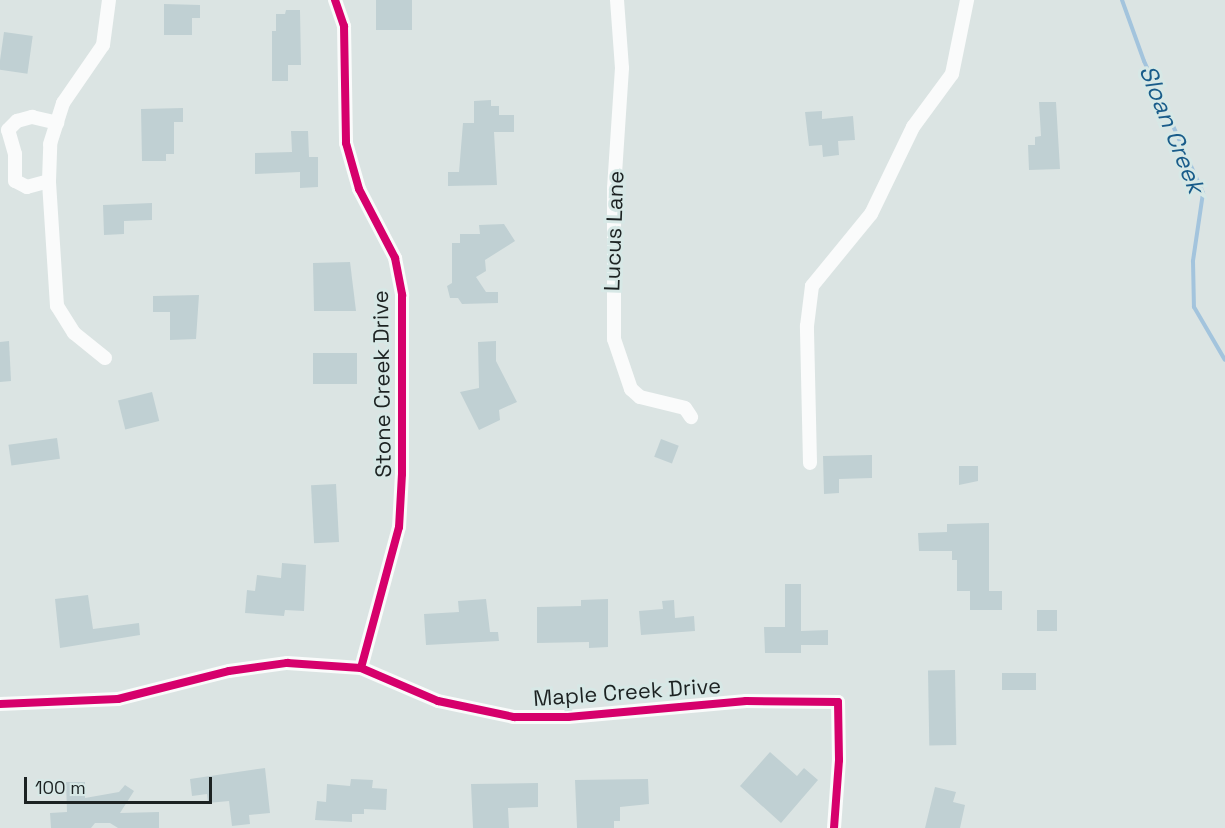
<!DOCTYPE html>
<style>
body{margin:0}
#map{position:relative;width:1225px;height:828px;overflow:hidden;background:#dbe4e3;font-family:"Space Grotesk",sans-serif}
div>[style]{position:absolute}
.stream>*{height:4px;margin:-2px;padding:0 2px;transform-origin:2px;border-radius:2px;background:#a3c4dd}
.building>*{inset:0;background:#c0d0d3;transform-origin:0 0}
.minor>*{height:14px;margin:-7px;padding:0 7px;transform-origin:7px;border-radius:7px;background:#fafbfb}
.cycleway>*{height:8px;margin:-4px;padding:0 4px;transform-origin:4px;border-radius:4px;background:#d6006c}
span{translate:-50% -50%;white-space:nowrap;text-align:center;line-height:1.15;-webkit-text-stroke:6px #d7e8e6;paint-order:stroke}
.street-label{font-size:22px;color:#1c2222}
.water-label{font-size:24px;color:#195c8a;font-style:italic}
.scale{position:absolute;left:24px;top:777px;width:188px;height:27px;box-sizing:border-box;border:3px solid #1c2222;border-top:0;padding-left:8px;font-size:18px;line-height:21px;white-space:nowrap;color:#1c2222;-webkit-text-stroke:4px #d7e8e6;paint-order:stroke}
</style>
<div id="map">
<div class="stream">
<div style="left:1122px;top:0;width:65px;rotate:70.2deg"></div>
<div style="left:1144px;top:61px;width:145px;rotate:65.9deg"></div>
<div style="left:1203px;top:193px;width:69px;rotate:98.4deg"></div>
<div style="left:1193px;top:261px;width:46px;rotate:88.8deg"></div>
<div style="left:1194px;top:307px;width:61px;rotate:59.7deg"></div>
</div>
<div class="building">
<div style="left:376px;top:0;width:36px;height:30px"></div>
<div style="clip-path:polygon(164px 4px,200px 5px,200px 18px,192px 18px,192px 35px,164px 35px)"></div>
<div style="clip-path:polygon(286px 10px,300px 10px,301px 65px,288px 65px,288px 81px,272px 81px,272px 31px,276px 31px,276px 14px,285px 14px)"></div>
<div style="left:4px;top:32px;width:29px;height:38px;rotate:8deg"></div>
<div style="clip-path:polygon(491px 100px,491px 106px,499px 106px,499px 115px,514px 115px,514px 132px,494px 132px,497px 185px,448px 186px,448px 172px,459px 172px,463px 123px,474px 123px,474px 101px)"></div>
<div style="clip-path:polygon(1039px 102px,1056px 102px,1060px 169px,1029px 170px,1028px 145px,1035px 145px,1035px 137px,1041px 136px)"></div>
<div style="clip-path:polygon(183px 108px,183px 122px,174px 122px,174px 154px,166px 154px,166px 161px,142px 161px,141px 109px)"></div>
<div style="clip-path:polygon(822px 111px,822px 119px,853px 116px,855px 140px,838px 141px,839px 155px,823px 157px,822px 145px,809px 146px,805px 112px)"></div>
<div style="clip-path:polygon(291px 131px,308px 131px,309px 157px,318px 157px,318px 187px,300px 188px,300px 172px,255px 174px,255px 153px,292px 152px)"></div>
<div style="clip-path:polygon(152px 203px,152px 220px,124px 221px,124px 234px,104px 235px,103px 205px)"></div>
<div style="clip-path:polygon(504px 224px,515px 241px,485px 260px,486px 271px,476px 277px,486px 292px,498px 292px,498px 303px,462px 304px,458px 298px,450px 298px,447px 286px,452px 283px,452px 243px,460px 243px,460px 234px,480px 234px,479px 225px)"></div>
<div style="clip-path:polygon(350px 262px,356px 311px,314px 311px,313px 263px)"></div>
<div style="clip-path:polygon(199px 295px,196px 339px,170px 340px,170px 312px,153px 312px,153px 296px)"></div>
<div style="clip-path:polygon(9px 341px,11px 381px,0 382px,0 342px)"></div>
<div style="clip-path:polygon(496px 341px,496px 361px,517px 402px,499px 410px,500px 420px,479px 430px,460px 392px,479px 388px,478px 342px)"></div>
<div style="left:313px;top:353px;width:44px;height:31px"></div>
<div style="left:152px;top:392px;width:30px;height:35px;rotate:76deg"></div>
<div style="left:57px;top:438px;width:21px;height:49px;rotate:82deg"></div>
<div style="left:661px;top:439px;width:19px;height:19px;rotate:21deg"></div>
<div style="clip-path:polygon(872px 455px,872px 478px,839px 479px,839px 493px,824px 494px,823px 456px)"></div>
<div style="clip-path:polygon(959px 466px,978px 466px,978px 481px,959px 485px)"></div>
<div style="left:336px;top:484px;width:58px;height:25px;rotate:87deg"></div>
<div style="clip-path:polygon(989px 523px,989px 591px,1002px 591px,1002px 610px,970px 610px,970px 591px,957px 591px,957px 560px,952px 560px,952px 551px,919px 551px,918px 533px,947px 532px,947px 524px)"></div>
<div style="clip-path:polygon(282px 563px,306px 565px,304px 611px,285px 610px,284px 616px,245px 613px,247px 590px,255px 591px,257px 575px,281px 578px)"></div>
<div style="clip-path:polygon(785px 584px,801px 584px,801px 631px,828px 630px,828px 645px,801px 645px,801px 653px,765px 653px,764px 627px,785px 627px)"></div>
<div style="clip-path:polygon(88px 595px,93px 629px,139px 623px,140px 635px,60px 648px,55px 599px)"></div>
<div style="clip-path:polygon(486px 599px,490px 632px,498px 632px,499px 641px,426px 645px,424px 614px,459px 612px,458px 601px)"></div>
<div style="clip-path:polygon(608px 599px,608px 647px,589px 648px,589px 642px,537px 643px,537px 607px,581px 606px,581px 600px)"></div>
<div style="clip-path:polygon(674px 600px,675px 618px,694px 616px,695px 631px,641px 635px,639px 611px,663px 609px,662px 601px)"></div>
<div style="left:1037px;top:610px;width:20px;height:21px"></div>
<div style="left:955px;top:670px;width:75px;height:27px;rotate:89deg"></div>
<div style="left:1036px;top:673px;width:17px;height:34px;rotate:90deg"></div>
<div style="clip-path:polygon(770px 752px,797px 776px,804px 768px,818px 780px,781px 823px,740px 786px)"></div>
<div style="clip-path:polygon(265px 768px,270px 813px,249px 815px,250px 824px,232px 826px,229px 801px,208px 803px,207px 794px,192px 796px,190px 779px)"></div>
<div style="clip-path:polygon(351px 779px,373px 780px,372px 788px,387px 789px,386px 810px,364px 809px,364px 814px,352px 814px,352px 822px,315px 820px,317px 801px,326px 802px,327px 784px,350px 786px)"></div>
<div style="clip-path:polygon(648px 779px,649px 804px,620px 807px,620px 821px,614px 821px,614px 828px,577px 828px,575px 780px)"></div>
<div style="clip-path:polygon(66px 782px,85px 782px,85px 798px,119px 792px,125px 785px,134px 791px,120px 813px,159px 812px,159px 828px,118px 828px,110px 823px,95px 823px,91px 828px,51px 828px,50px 813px,67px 812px)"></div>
<div style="clip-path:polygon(538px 783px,538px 807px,508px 808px,509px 828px,473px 828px,471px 784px)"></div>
<div style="clip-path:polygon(935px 787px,956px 792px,953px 802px,965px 805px,960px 828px,925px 828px)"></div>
</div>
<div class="minor">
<div style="left:335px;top:0;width:28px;rotate:71deg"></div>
<div style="left:344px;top:26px;width:117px;rotate:89deg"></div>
<div style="left:346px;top:143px;width:48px;rotate:74.2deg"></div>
<div style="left:359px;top:189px;width:78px;rotate:62.4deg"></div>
<div style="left:395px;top:258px;width:38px;rotate:79deg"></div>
<div style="left:402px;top:295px;width:179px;rotate:90deg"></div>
<div style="left:402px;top:474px;width:53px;rotate:93.2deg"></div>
<div style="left:399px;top:527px;width:146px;rotate:105.1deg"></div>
<div style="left:617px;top:0;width:68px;rotate:85.8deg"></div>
<div style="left:622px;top:68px;width:120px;rotate:93.8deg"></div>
<div style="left:614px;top:188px;width:151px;rotate:90deg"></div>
<div style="left:614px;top:339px;width:53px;rotate:71.2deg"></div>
<div style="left:631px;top:389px;width:12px;rotate:42deg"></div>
<div style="left:640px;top:397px;width:46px;rotate:13.7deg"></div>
<div style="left:685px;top:408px;width:11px;rotate:56deg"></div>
<div style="left:49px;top:181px;width:23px;rotate:165deg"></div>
<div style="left:27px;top:187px;width:13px;rotate:-153deg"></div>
<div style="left:15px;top:181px;width:27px;rotate:-90deg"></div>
<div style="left:15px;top:154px;width:25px;rotate:-106deg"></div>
<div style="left:8px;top:130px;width:13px;rotate:-45deg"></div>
<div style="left:17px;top:121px;width:16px;rotate:-15deg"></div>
<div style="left:32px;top:117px;width:26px;rotate:13deg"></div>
<div style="left:105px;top:358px;width:40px;rotate:-141deg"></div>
<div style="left:74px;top:333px;width:32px;rotate:-122deg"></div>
<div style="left:57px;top:306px;width:125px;rotate:-93.7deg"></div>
<div style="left:49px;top:181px;width:37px;rotate:-88deg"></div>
<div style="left:50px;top:144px;width:43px;rotate:-72.4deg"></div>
<div style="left:63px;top:103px;width:70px;rotate:-55.4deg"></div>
<div style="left:103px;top:45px;width:45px;rotate:-82.4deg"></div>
<div style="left:810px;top:463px;width:137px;rotate:-91.3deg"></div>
<div style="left:807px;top:326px;width:40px;rotate:-82.9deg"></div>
<div style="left:812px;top:286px;width:93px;rotate:-50.7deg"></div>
<div style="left:871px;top:214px;width:97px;rotate:-64.2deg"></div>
<div style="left:913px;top:127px;width:66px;rotate:-53.7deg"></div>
<div style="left:952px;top:74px;width:76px;rotate:-78.5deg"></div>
<div style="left:0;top:704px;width:118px;rotate:-2.4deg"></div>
<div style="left:118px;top:699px;width:114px;rotate:-14.2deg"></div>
<div style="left:229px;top:671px;width:59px;rotate:-7.9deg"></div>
<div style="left:287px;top:663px;width:74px;rotate:3.9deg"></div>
<div style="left:361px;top:668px;width:84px;rotate:23.2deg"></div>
<div style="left:438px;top:701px;width:78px;rotate:11.9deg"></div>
<div style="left:514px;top:717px;width:54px"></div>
<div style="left:568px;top:717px;width:179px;rotate:-5.1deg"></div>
<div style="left:746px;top:701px;width:92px;rotate:0.6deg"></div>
<div style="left:838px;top:702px;width:58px;rotate:89deg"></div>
<div style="left:839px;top:760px;width:68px;rotate:94.2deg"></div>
</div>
<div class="cycleway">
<div style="left:335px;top:0;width:28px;rotate:71deg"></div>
<div style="left:344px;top:26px;width:117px;rotate:89deg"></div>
<div style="left:346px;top:143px;width:48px;rotate:74.2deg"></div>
<div style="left:359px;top:189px;width:78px;rotate:62.4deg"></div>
<div style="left:395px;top:258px;width:38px;rotate:79deg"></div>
<div style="left:402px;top:295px;width:179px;rotate:90deg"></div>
<div style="left:402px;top:474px;width:53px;rotate:93.2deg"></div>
<div style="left:399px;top:527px;width:146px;rotate:105.1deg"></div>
<div style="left:0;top:704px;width:118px;rotate:-2.4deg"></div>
<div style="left:118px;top:699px;width:114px;rotate:-14.2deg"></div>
<div style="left:229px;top:671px;width:59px;rotate:-7.9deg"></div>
<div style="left:287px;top:663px;width:74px;rotate:3.9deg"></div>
<div style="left:361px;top:668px;width:84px;rotate:23.2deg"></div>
<div style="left:438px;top:701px;width:78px;rotate:11.9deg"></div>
<div style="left:514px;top:717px;width:54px"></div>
<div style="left:568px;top:717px;width:179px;rotate:-5.1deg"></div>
<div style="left:746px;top:701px;width:92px;rotate:0.6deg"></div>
<div style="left:838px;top:702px;width:58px;rotate:89deg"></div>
<div style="left:839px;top:760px;width:68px;rotate:94.2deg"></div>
</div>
<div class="street-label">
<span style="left:614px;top:231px;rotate:-88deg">Lucus Lane</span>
<span style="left:382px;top:384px;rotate:-91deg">Stone Creek Drive</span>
<span style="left:627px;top:692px;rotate:-4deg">Maple Creek Drive</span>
</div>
<div class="water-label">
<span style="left:1172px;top:129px;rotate:68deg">Sloan Creek</span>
</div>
<div class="scale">100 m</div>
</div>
